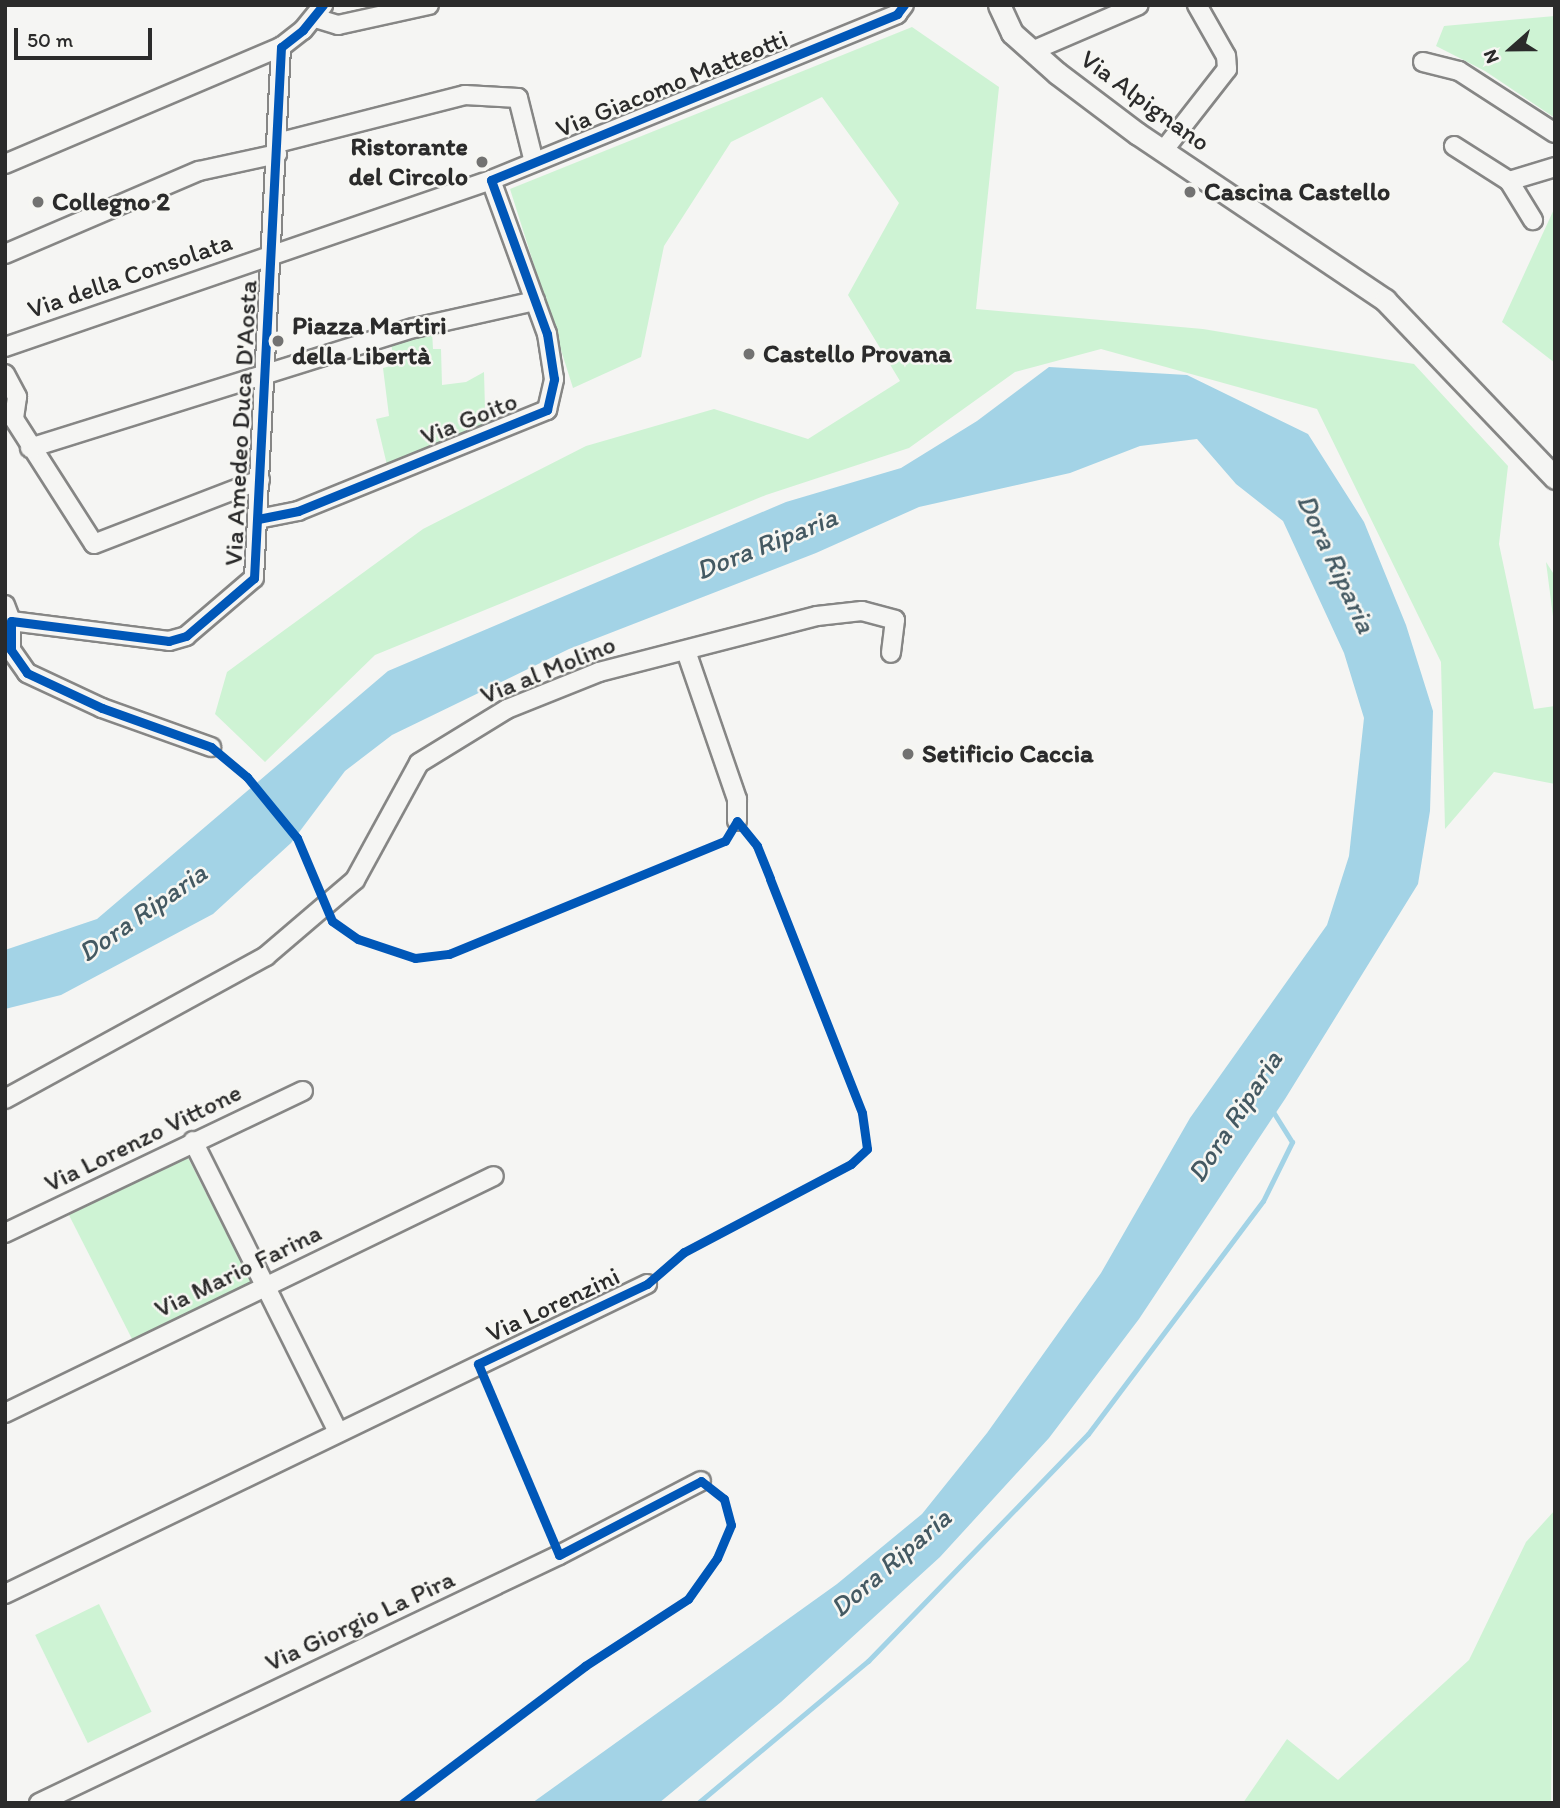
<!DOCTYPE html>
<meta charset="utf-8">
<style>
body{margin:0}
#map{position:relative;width:1560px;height:1808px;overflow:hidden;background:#f5f5f3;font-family:Itim,sans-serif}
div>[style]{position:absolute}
.green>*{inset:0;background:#cef3d4;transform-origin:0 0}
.water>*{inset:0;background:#a3d3e6}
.stream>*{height:5px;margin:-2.5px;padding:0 2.5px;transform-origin:2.5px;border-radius:2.5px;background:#a3d3e6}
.roads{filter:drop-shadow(2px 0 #868685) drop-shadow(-2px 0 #868685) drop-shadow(0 2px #868685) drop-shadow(0 -2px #868685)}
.minor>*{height:18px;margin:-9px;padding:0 9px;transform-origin:9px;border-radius:9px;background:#f5f5f3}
.tertiary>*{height:21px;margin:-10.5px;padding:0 10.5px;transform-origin:10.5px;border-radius:10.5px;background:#f5f5f3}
.cycleway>*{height:9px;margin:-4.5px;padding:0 4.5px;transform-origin:4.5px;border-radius:4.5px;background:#0057b8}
.dots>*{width:19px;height:19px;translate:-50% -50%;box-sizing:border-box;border:4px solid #f6f6f2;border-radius:50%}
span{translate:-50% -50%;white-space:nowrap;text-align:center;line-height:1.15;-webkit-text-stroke:5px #f6f6f2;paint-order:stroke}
.street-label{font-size:26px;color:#2b2b2b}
.poi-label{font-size:26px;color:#2b2b2b;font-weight:700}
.right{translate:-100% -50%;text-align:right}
.left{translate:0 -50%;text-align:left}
.water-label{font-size:28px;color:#445962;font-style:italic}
.frame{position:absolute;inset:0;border:7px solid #2b2b2b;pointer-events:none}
.north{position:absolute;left:1476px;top:14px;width:70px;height:70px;-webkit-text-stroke:5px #f6f6f2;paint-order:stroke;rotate:249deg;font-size:19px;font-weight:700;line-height:28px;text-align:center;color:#2b2b2b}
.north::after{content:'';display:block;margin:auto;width:24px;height:32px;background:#2b2b2b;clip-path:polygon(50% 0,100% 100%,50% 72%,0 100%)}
.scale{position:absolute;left:14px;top:28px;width:138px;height:32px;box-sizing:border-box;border:4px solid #2b2b2b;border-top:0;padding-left:9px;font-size:21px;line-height:24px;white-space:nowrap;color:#2b2b2b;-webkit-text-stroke:5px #f6f6f2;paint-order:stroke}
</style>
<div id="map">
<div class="green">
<div style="clip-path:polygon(1555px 16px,1555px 118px,1485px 71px,1436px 46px,1444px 26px)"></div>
<div style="clip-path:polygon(912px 27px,999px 87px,976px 309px,1203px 329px,1414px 364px,1508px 466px,1499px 544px,1534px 709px,1555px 706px,1555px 784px,1494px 772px,1445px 829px,1441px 662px,1317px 409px,1101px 349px,1015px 372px,909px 448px,766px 495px,375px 655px,265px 762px,215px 714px,227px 672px,423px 529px,586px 446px,714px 409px,808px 439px,900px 381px,848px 295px,899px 203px,822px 97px,731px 142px,664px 246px,641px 357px,573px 388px,510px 189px)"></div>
<div style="clip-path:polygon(1555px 207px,1555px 363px,1502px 322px)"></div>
<div style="clip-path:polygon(432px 331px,433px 349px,441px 349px,442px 385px,466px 382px,484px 372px,485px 409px,493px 426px,387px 465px,376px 419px,389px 416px,383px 368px,394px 365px,391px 342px)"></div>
<div style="clip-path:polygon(1546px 562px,1555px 576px,1555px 632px)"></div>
<div style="left:186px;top:1154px;width:147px;height:132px;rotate:63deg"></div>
<div style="clip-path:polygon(1555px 1510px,1551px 1803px,1243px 1803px,1287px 1739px,1338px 1780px,1469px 1660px,1526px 1542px)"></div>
<div style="left:99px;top:1604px;width:120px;height:71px;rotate:64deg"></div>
</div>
<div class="water">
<div style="clip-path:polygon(1049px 367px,1187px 375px,1308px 434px,1364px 522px,1406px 625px,1433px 711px,1430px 811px,1418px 884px,1285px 1099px,1139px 1319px,1049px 1438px,940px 1557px,781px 1702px,659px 1803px,532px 1803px,837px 1584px,922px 1514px,987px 1433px,1101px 1273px,1190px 1118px,1327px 925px,1349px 856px,1364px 718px,1344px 653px,1283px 521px,1236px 484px,1197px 439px,1140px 446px,1070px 473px,919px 507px,816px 553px,569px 649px,392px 735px,345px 771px,291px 843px,213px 914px,61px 995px,5px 1009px,5px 950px,97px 919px,388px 671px,786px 502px,901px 468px,977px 421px)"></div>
</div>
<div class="stream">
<div style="left:698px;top:1803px;width:222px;rotate:-39.9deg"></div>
<div style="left:868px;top:1661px;width:316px;rotate:-45.9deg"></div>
<div style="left:1088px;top:1434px;width:291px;rotate:-53.1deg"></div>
<div style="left:1263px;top:1201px;width:66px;rotate:-63.8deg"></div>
<div style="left:1292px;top:1142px;width:36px;rotate:-122deg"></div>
</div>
<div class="roads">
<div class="minor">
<div style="left:315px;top:18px;width:24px;rotate:17deg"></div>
<div style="left:338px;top:25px;width:93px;rotate:-12.4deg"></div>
<div style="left:1032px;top:51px;width:116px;rotate:-23.3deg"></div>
<div style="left:1423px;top:62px;width:37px;rotate:14deg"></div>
<div style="left:1459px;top:71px;width:114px;rotate:32.9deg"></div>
<div style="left:277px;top:143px;width:194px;rotate:-14.3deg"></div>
<div style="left:465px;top:95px;width:53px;rotate:3.2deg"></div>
<div style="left:518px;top:98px;width:66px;rotate:76deg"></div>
<div style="left:1454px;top:146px;width:65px;rotate:32.5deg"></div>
<div style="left:1509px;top:181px;width:48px;rotate:-16.9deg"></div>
<div style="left:1163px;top:151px;width:104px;rotate:-52deg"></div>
<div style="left:1227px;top:69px;width:13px;rotate:-94deg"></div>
<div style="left:1226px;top:56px;width:59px;rotate:-119.6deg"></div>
<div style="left:5px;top:164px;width:300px;rotate:-23deg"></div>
<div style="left:281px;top:47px;width:28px;rotate:-38deg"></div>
<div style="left:303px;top:30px;width:32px;rotate:-51deg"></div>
<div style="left:1509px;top:181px;width:46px;rotate:58.4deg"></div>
<div style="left:5px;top:254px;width:211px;rotate:-23.2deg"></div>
<div style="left:199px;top:171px;width:80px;rotate:-12.3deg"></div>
<div style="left:5px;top:347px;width:514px;rotate:-18.96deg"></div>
<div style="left:491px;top:180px;width:439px;rotate:-22.2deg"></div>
<div style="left:897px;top:14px;width:11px;rotate:-52deg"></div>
<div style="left:5px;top:374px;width:26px;rotate:62deg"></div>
<div style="left:17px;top:397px;width:22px;rotate:98deg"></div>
<div style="left:14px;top:419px;width:148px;rotate:57.4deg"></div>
<div style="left:94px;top:544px;width:178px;rotate:-21.1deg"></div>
<div style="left:30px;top:448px;width:402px;rotate:-17.4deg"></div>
<div style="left:414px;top:328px;width:124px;rotate:-12.6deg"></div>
<div style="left:258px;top:519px;width:41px;rotate:-11.3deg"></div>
<div style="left:298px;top:511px;width:269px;rotate:-22.1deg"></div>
<div style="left:547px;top:410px;width:32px;rotate:-77deg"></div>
<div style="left:554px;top:379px;width:46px;rotate:-98.8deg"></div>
<div style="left:547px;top:334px;width:164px;rotate:-110deg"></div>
<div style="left:5px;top:605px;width:17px;rotate:69deg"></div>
<div style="left:11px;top:621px;width:29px;rotate:90deg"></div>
<div style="left:11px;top:650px;width:28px;rotate:55deg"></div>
<div style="left:27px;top:673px;width:83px;rotate:25deg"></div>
<div style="left:102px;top:708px;width:116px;rotate:19.7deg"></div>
<div style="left:11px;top:621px;width:159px;rotate:7.2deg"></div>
<div style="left:169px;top:641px;width:18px;rotate:-16deg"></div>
<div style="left:186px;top:636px;width:89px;rotate:-40.5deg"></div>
<div style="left:254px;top:578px;width:532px;rotate:-87.09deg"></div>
<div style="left:686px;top:651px;width:157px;rotate:71deg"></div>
<div style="left:737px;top:799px;width:22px;rotate:90deg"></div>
<div style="left:5px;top:1099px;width:298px;rotate:-28.7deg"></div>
<div style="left:266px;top:956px;width:117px;rotate:-40.5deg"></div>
<div style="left:355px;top:880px;width:133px;rotate:-61.3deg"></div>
<div style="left:419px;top:763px;width:103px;rotate:-31.5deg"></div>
<div style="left:507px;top:709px;width:99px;rotate:-21.9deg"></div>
<div style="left:599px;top:672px;width:225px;rotate:-14.4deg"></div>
<div style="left:817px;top:616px;width:45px;rotate:-6.3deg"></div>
<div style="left:862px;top:611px;width:34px;rotate:15deg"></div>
<div style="left:895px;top:620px;width:33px;rotate:97deg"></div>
<div style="left:193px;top:1141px;width:323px;rotate:63.5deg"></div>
<div style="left:5px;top:1233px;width:330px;rotate:-25.5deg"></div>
<div style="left:5px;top:1413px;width:543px;rotate:-25.86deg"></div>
<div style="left:5px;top:1594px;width:713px;rotate:-25.77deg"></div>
<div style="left:39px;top:1803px;width:576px;rotate:-25.5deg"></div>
<div style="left:559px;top:1555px;width:160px;rotate:-27.5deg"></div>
</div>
<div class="tertiary">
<div style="left:999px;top:5px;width:31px;rotate:65deg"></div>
<div style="left:1012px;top:33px;width:60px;rotate:41.6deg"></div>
<div style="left:1057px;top:73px;width:101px;rotate:37deg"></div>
<div style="left:1138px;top:134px;width:298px;rotate:33.9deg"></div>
<div style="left:1385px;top:300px;width:246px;rotate:46.3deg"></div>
</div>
</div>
<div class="cycleway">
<div style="left:323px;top:5px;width:32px;rotate:129deg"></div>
<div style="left:303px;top:30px;width:28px;rotate:142deg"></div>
<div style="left:281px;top:47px;width:532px;rotate:92.91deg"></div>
<div style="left:254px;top:578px;width:89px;rotate:139.5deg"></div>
<div style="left:186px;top:636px;width:18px;rotate:164deg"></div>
<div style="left:169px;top:641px;width:159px;rotate:-172.8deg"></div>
<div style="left:11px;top:621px;width:29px;rotate:90deg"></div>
<div style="left:11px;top:650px;width:28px;rotate:55deg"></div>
<div style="left:27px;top:673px;width:83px;rotate:25deg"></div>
<div style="left:102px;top:708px;width:116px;rotate:19.7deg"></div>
<div style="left:211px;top:747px;width:47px;rotate:39.8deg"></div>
<div style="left:247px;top:777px;width:79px;rotate:50.7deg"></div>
<div style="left:297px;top:838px;width:90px;rotate:67.1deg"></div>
<div style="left:332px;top:921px;width:32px;rotate:35deg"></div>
<div style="left:358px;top:939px;width:60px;rotate:18.4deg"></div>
<div style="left:415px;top:958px;width:34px;rotate:-7deg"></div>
<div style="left:449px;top:954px;width:298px;rotate:-22.3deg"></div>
<div style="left:725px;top:841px;width:23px;rotate:-59deg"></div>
<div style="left:737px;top:821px;width:32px;rotate:51deg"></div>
<div style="left:757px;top:846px;width:35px;rotate:68deg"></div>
<div style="left:770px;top:879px;width:251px;rotate:68.5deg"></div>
<div style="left:862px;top:1113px;width:36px;rotate:82deg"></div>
<div style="left:867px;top:1149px;width:22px;rotate:137deg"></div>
<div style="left:851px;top:1164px;width:189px;rotate:152.2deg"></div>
<div style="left:684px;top:1252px;width:49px;rotate:139.1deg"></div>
<div style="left:647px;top:1284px;width:187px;rotate:154.7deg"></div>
<div style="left:478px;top:1364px;width:207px;rotate:67deg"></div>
<div style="left:559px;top:1555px;width:160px;rotate:-27.5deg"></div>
<div style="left:701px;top:1481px;width:29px;rotate:38deg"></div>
<div style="left:724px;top:1499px;width:27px;rotate:75deg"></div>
<div style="left:731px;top:1525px;width:36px;rotate:113deg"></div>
<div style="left:717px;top:1558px;width:50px;rotate:125.3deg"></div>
<div style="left:688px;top:1599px;width:123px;rotate:147deg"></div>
<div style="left:585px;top:1666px;width:228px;rotate:143deg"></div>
<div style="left:258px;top:519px;width:41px;rotate:-11.3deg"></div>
<div style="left:298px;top:511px;width:269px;rotate:-22.1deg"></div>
<div style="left:547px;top:410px;width:32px;rotate:-77deg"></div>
<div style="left:554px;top:379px;width:46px;rotate:-98.8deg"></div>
<div style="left:547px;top:334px;width:164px;rotate:-110deg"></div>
<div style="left:491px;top:180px;width:439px;rotate:-22.2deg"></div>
<div style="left:897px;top:14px;width:11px;rotate:-52deg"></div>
</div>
<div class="dots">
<div style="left:482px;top:162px;background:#727271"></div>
<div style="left:1190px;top:192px;background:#727271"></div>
<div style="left:38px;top:202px;background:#727271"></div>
<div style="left:278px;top:341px;background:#727271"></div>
<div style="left:749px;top:354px;background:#727271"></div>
<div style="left:908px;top:754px;background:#727271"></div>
</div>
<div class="street-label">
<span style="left:672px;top:84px;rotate:-22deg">Via Giacomo Matteotti</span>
<span style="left:1145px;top:101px;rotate:36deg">Via Alpignano</span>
<span style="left:130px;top:276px;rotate:-19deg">Via della Consolata</span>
<span style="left:469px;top:419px;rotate:-22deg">Via Goito</span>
<span style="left:241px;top:423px;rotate:-87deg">Via Amedeo Duca D'Aosta</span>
<span style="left:548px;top:670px;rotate:-22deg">Via al Molino</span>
<span style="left:143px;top:1138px;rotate:-26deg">Via Lorenzo Vittone</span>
<span style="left:238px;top:1271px;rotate:-26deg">Via Mario Farina</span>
<span style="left:553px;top:1305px;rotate:-25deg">Via Lorenzini</span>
<span style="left:360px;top:1621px;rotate:-25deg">Via Giorgio La Pira</span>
</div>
<div class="poi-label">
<span class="right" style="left:468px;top:162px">Ristorante<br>del Circolo</span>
<span class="left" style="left:1204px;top:192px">Cascina Castello</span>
<span class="left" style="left:52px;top:202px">Collegno 2</span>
<span class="left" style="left:292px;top:341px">Piazza Martiri<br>della Libertà</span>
<span class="left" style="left:763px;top:354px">Castello Provana</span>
<span class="left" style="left:922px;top:754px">Setificio Caccia</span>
</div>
<div class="water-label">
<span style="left:766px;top:543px;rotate:-22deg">Dora Riparia</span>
<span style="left:1337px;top:563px;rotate:65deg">Dora Riparia</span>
<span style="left:142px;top:912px;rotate:-35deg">Dora Riparia</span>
<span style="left:1234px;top:1116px;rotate:-57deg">Dora Riparia</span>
<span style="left:890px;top:1562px;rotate:-41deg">Dora Riparia</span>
</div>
<div class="frame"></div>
<div class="north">N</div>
<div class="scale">50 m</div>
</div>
